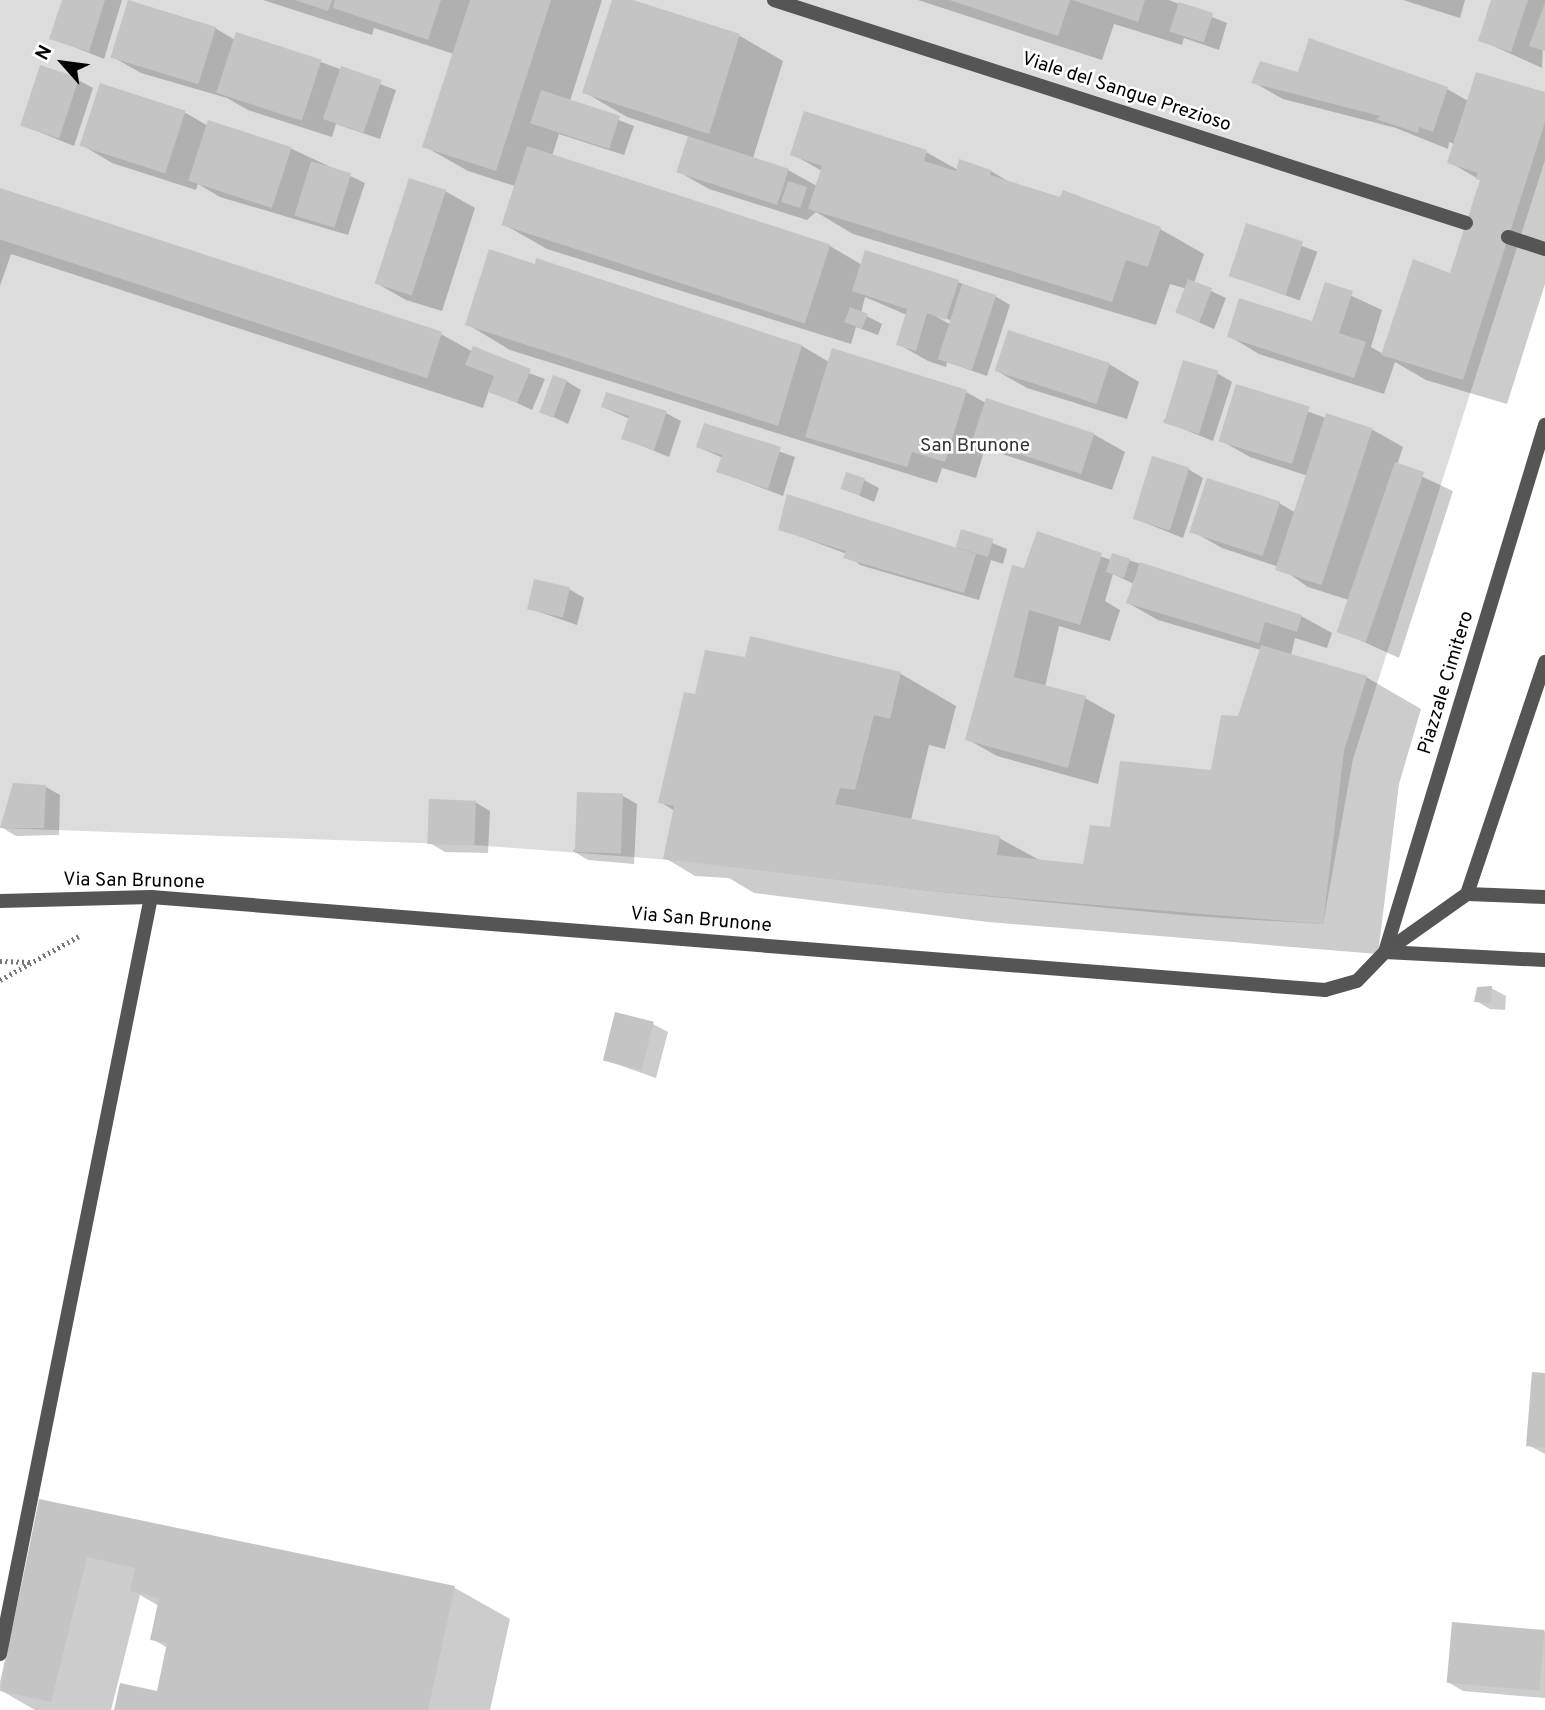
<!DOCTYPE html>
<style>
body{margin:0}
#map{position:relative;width:1545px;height:1710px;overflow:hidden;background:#fff;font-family:Overpass,sans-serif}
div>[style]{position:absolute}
.green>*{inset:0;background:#dcdcdc}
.shadow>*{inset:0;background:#0003;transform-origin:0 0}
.building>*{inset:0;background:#c4c4c4;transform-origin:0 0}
.path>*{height:4.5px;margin-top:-2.25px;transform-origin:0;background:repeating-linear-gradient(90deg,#777 0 2px,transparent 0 5.5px)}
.service>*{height:14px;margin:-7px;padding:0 7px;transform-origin:7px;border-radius:7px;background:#555}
.minor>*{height:14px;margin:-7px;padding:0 7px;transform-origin:7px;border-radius:7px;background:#555}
span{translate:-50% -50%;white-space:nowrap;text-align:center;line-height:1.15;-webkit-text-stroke:5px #fff;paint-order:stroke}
.street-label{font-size:19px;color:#000}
.park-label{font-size:19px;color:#333}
.north{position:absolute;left:28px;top:28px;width:70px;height:70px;-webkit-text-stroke:5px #fff;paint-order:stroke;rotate:298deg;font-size:19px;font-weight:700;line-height:28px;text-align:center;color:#000}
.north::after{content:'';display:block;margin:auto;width:24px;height:32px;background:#000;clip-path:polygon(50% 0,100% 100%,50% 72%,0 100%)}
</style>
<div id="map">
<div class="green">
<div style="clip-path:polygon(0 0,1545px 0,1545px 160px,1353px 759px,1323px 924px,1192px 916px,931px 891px,697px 862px,474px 845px,0 828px)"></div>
</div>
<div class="shadow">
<div style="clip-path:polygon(64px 0,122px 0,104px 59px,52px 38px)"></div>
<div style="clip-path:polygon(evenodd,263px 0,602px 0,570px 101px,634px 126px,624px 155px,559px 134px,552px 156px,830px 246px,862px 265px,958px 282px,995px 296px,1010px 305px,987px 376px,947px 362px,946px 367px,928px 361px,898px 344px,907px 315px,865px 297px,861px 313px,882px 324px,878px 335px,856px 327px,851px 344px,547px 249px,503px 224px,515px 186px,468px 171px,424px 146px,454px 54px,374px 28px,372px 35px,263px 0,939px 314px,951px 321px,951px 325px,937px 317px,939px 314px)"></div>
<div style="clip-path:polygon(614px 0,628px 0,740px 36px,783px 61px,753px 158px,788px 170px,817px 186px,822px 171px,792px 154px,926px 152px,958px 170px,991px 171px,1011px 183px,1160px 229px,1204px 254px,1194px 283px,1226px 298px,1214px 329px,1178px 313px,1187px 289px,1170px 284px,1156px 325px,853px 234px,816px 212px,807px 220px,709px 189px,679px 172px,690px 137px,627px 117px,584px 92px)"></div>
<div style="clip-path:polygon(918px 0,1169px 0,1227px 23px,1219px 50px,1184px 38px,1182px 45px,1114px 24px,1102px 60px)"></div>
<div style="clip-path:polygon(1403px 0,1465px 0,1460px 18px)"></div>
<div style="clip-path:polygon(1493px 0,1545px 0,1542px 68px,1480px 40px)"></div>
<div style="clip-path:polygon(215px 28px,235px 40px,321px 62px,396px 90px,380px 139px,336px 124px,332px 137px,248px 110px,227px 98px,141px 73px,111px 56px)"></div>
<div style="clip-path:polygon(1299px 74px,1447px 89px,1468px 101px,1545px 94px,1545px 284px,1507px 404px,1426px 380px,1395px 362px,1384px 394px,1259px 354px,1229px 336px,1313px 324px,1326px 284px,1382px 310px,1371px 347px,1383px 354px,1451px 275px,1482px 181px,1449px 162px,1454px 144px,1449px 142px,1448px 149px,1396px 128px,1283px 99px,1253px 82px)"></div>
<div style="clip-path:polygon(78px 80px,93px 88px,74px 146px,22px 125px)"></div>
<div style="clip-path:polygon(101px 85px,186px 113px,208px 126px,209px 122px,292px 149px,365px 183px,348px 235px,220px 197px,198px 184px,196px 190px,112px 163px,82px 145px)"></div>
<div style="clip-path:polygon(445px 191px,475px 208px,442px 311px,406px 300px,376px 283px)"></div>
<div style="clip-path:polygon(0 193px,441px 334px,473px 352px,545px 379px,532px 410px,489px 390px,483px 408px,11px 254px,0 286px)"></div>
<div style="left:1247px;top:226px;width:75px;height:52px;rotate:20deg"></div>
<div style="clip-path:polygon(537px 260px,802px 346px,829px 362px,966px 392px,986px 403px,1095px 435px,1125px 452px,1112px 490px,1005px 455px,986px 444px,976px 478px,942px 468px,937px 483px,510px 350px,467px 324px,536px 266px)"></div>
<div style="clip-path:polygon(1109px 364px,1139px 382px,1127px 419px,1027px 388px,997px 371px)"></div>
<div style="clip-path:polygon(1217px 373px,1232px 382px,1213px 441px,1163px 421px)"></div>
<div style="clip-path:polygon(566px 381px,581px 390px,568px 424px,541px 411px)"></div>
<div style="clip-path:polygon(1237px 386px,1326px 418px,1373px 430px,1403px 447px,1397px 465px,1453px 491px,1399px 658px,1342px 632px,1352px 601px,1308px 587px,1279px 567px,1222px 548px,1192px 531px,1279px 503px,1296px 513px,1308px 476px,1250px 457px,1220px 440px)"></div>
<div style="clip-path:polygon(603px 407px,666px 413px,681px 421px,669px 457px,623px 438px,630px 419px)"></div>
<div style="clip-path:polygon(705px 425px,795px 457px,783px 496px,718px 471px,723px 458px,698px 447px)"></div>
<div style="clip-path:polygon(1188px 469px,1203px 478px,1183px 538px,1133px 518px)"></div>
<div style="clip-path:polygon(864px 480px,879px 488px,874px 502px,842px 488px)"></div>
<div style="clip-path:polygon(780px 529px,957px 549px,962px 531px,1007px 549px,1003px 564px,991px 560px,979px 600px,860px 565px,847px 554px)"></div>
<div style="clip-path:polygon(1038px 533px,1111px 560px,1113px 555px,1301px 616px,1332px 633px,1327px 648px,1295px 638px,1291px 655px,1366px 677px,1421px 709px,1399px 784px,1378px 954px,988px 922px,754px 893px,729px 878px,695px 876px,665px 858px,675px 811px,660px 802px,696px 696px,746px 660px,751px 638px,901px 674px,956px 706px,945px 749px,929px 745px,911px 820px,999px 838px,1041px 861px,1084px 866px,1111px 829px,1213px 772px,1239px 718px,1261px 650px,1158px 620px,1128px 603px,1134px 584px,1113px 574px,1105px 601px,1120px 610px,1110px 641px,1059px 626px,1045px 687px,1085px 698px,1115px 715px,1098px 784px,997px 756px,967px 739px,1013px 567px,1038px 576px)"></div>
<div style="clip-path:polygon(569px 589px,584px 598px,577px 625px,528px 608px)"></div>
<div style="clip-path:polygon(46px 787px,60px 795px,59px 835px,16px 836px,1px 827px)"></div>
<div style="clip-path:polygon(623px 796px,637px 804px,634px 864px,588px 860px,573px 851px)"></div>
<div style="clip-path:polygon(475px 802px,490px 811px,488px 853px,445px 852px,430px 843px)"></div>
<div style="clip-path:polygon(1491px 988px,1506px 996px,1505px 1010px,1490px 1009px,1476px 1001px)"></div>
<div style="clip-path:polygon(653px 1024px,668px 1032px,656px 1078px,605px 1060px)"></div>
<div style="clip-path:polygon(1545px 1375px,1545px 1454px,1528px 1445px)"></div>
<div style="clip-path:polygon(40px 1501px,455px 1588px,510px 1619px,490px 1710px,116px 1710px,159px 1693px,168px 1648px,152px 1639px,159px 1606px,140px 1595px,111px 1710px,35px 1710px,0 1690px,0 1682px)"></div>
<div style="clip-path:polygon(1454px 1624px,1545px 1632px,1545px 1698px,1463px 1691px,1448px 1682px)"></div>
</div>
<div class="building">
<div style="clip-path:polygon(62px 0,105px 0,89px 52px,49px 39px)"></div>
<div style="left:128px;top:0;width:92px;height:60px;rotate:17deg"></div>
<div style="clip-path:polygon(295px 0,332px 0,328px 11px)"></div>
<div style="clip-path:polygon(335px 0,441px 0,428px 40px,333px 8px)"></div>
<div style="clip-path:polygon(470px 0,551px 0,496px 171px,422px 147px)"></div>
<div style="clip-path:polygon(612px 0,633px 0,740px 34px,709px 134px,582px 93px)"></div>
<div style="clip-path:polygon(949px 0,1070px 0,1058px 36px)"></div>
<div style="clip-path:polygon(1072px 0,1145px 0,1138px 22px)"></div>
<div style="clip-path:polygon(1491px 0,1528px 0,1511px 52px,1478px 41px)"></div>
<div style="left:1179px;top:2px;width:36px;height:31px;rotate:18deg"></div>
<div style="clip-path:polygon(1545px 3px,1545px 51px,1529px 46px)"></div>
<div style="left:236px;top:32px;width:90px;height:64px;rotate:18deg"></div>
<div style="clip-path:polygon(1309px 38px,1448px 87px,1433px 132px,1419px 127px,1418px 133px,1376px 119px,1380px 116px,1251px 83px,1260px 61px,1298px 72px)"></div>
<div style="left:40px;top:65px;width:41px;height:64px;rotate:18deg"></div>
<div style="left:341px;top:66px;width:43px;height:56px;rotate:19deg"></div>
<div style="clip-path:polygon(1476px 72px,1545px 92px,1545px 122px,1463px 380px,1381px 355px,1413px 259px,1450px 273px,1466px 223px,1480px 180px,1475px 179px,1478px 173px,1447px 163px)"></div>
<div style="left:100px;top:83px;width:90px;height:66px;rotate:18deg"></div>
<div style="left:541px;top:90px;width:83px;height:35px;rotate:18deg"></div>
<div style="clip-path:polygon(804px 111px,927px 150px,924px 161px,956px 171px,959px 159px,991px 170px,990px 175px,1060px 197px,1063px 190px,1161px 227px,1148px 267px,1126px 260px,1112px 302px,808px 209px,822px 166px,790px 155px)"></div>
<div style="left:208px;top:120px;width:88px;height:64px;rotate:18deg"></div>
<div style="left:688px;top:136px;width:106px;height:38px;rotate:18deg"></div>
<div style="left:527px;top:146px;width:319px;height:83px;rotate:18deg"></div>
<div style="left:311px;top:161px;width:42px;height:57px;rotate:17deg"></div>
<div style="left:409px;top:178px;width:39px;height:111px;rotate:18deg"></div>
<div style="left:788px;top:181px;width:20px;height:22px;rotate:18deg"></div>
<div style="left:0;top:188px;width:465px;height:49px;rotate:18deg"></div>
<div style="left:1246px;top:223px;width:60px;height:56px;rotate:18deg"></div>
<div style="clip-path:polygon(489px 249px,535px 264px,536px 258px,802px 345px,778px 426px,465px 325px)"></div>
<div style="clip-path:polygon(865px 250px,959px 280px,946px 320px,927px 313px,916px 351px,896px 345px,907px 309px,852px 291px)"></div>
<div style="left:1188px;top:279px;width:26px;height:36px;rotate:21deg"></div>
<div style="clip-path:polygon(1325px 282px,1353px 291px,1339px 333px,1366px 342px,1354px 378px,1227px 337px,1239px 298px,1312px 321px)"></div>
<div style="left:962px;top:284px;width:36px;height:79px;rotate:18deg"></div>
<div style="left:850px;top:307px;width:19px;height:16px;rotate:21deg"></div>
<div style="left:1008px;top:330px;width:107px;height:43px;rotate:18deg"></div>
<div style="clip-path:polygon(473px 346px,531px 369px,517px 403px,488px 392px,494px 376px,465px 365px)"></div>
<div style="clip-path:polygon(832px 348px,967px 390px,945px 462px,912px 452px,907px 467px,805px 437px)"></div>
<div style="left:1183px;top:360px;width:37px;height:66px;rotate:17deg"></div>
<div style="left:553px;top:375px;width:15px;height:40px;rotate:20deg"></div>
<div style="left:1236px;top:384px;width:77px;height:60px;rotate:17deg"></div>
<div style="clip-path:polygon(606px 392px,667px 411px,654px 450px,621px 439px,629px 416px,601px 407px)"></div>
<div style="left:986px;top:398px;width:114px;height:43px;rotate:18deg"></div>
<div style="left:1326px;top:413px;width:49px;height:165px;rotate:18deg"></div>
<div style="clip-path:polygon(704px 423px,781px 447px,768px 489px,716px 472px,722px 455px,696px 447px)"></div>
<div style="left:1152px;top:456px;width:39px;height:66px;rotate:17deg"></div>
<div style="left:1395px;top:462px;width:31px;height:180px;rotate:19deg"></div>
<div style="left:846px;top:472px;width:20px;height:18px;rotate:18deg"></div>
<div style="left:1207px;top:478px;width:77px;height:57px;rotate:18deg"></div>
<div style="clip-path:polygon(787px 494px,976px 554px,964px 593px,843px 558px,846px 551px,778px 530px)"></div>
<div style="left:961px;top:529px;width:34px;height:19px;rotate:17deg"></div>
<div style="clip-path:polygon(1037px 531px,1102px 553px,1080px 625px,1029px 610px,1014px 677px,1086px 696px,1068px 768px,965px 740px,1012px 565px,1024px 568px)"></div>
<div style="left:1112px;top:553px;width:19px;height:20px;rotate:18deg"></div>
<div style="clip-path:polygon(1140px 562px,1302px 615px,1297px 632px,1265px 622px,1259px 643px,1126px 603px)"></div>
<div style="left:534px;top:579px;width:37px;height:31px;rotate:13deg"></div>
<div style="clip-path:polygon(750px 636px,901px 672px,890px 719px,874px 715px,855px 790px,840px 788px,835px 804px,1000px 836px,997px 855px,1083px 864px,1090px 825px,1110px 827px,1120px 761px,1211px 770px,1221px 715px,1238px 716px,1261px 645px,1367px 676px,1344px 751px,1323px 924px,931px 891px,663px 859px,674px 806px,658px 803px,684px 692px,695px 694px,705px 650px,745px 657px)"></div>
<div style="clip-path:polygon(13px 783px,46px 785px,44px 828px,0 828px)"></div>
<div style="left:577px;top:792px;width:46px;height:60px;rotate:2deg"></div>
<div style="left:429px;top:799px;width:47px;height:45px;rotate:2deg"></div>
<div style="clip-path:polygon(1492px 986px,1491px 1003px,1474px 1002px,1477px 987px)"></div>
<div style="left:615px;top:1012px;width:40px;height:50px;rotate:14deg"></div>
<div style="clip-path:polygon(1532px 1372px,1545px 1373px,1545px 1448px,1526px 1446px)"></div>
<div style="clip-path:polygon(39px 1499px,455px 1586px,428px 1710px,114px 1710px,120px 1683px,157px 1691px,167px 1643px,150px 1640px,159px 1598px,130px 1591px,135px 1568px,87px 1557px,51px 1702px,0 1691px)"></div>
<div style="left:1452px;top:1622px;width:93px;height:61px;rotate:5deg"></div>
</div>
<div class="path">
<div style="left:0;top:961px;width:31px;rotate:2deg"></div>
<div style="left:0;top:980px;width:90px;rotate:-29.1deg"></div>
</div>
<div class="service">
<div style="left:774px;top:0;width:727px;rotate:17.86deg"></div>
<div style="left:1508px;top:237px;width:39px;rotate:18deg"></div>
</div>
<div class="minor">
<div style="left:1467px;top:894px;width:245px;rotate:-71.4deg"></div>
<div style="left:1467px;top:894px;width:78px;rotate:2.2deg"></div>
<div style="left:0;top:901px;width:151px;rotate:-1.5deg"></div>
<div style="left:151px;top:897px;width:1178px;rotate:4.53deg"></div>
<div style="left:1325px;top:990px;width:33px;rotate:-16deg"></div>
<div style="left:1357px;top:981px;width:40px;rotate:-46deg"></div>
<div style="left:1385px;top:952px;width:100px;rotate:-35.3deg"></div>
<div style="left:1385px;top:952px;width:551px;rotate:-73.11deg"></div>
<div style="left:1385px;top:952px;width:160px;rotate:2.9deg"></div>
<div style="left:0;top:1654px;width:772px;rotate:-78.72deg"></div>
</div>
<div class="street-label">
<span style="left:1126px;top:93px;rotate:18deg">Viale del Sangue Prezioso</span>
<span style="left:1447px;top:683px;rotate:-73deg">Piazzale Cimitero</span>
<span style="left:134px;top:882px;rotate:1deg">Via San Brunone</span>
<span style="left:701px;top:921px;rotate:5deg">Via San Brunone</span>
</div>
<div class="park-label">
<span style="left:975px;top:447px">San Brunone</span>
</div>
<div class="north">N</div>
</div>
